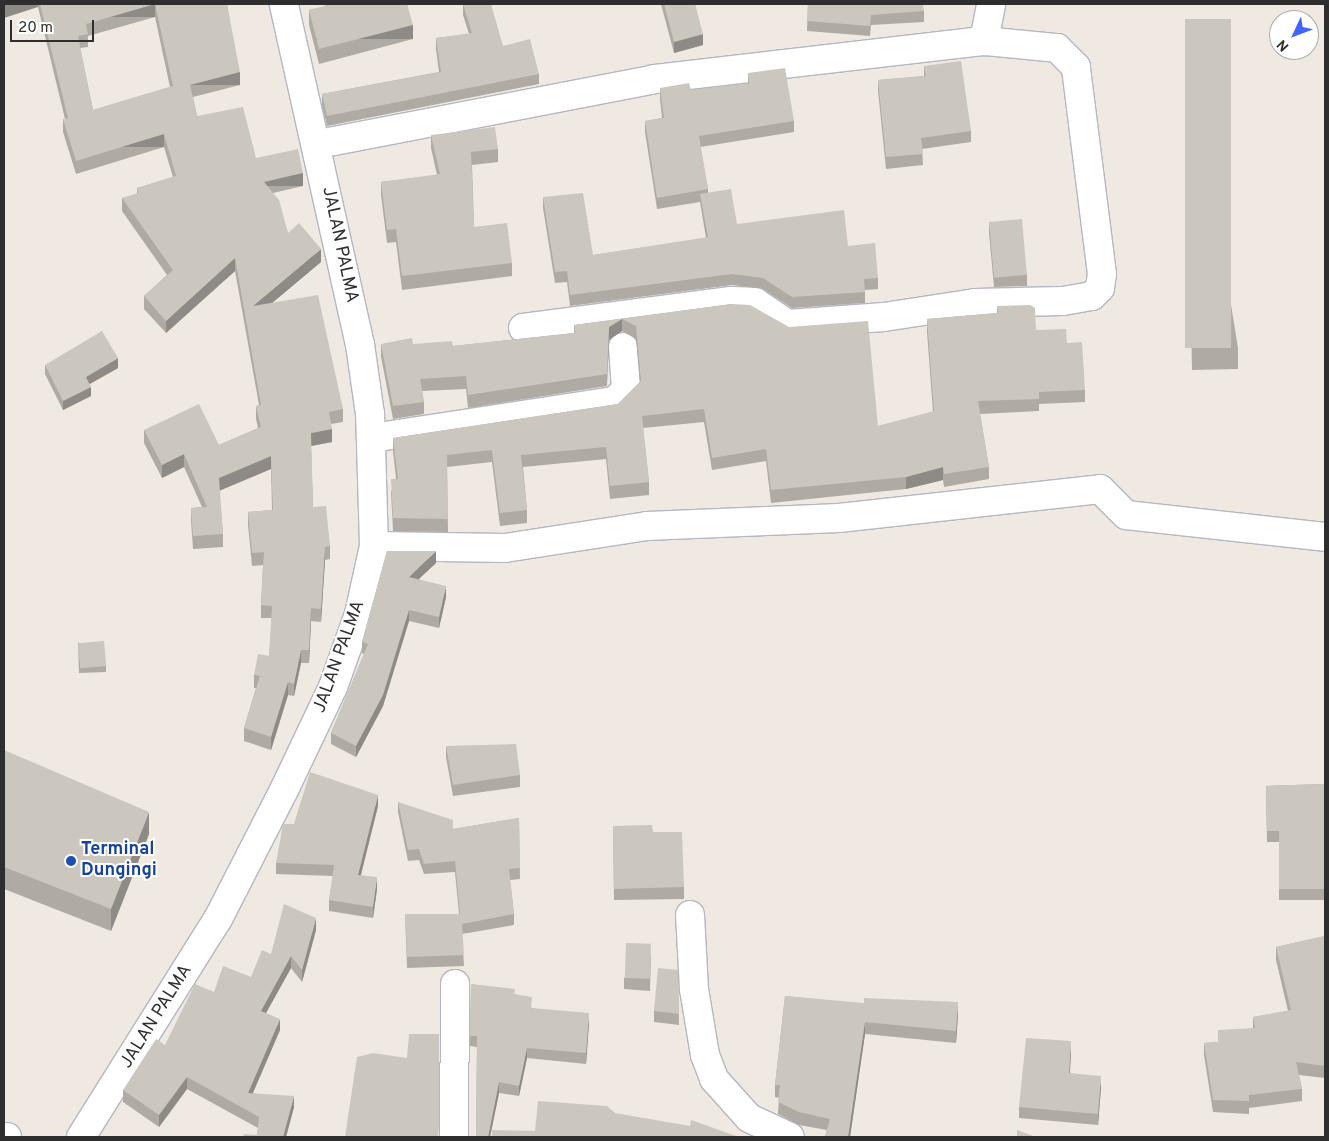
<!DOCTYPE html>
<style>
body{margin:0}
#map{position:relative;width:1329px;height:1141px;overflow:hidden;background:#efe9e1;font-family:Overpass,sans-serif}
div>[style]{position:absolute}
.roads{filter:drop-shadow(1px 0 #b4b7c1) drop-shadow(-1px 0 #b4b7c1) drop-shadow(0 1px #b4b7c1) drop-shadow(0 -1px #b4b7c1)}
.minor>*{height:28px;margin:-14px;padding:0 14px;transform-origin:14px;border-radius:14px;background:#fff}
.tertiary>*{height:28px;margin:-14px;padding:0 14px;transform-origin:14px;border-radius:14px;background:#fff}
.wall>*{inset:0;background:#afaba4}
.shaded-wall>*{inset:0;background:#8e8b86;transform-origin:0 0}
.building>*{inset:0;background:#cbc7bf;transform-origin:0 0}
.dots>*{width:14px;height:14px;translate:-50% -50%;box-sizing:border-box;border:2px solid #fff;border-radius:50%}
span{translate:-50% -50%;white-space:nowrap;text-align:center;line-height:1.15;-webkit-text-stroke:4px #fff;paint-order:stroke}
.street-label{font-size:18px;color:#2e2e2e}
.transit-label{font-size:18px;color:#164399;font-weight:700}
.left{translate:0 -50%;text-align:left}
.frame{position:absolute;inset:0;border:5px solid #2e2e2e;pointer-events:none}
.north{position:absolute;left:1269px;top:10px;width:50px;height:50px;box-sizing:border-box;background:#fff;border:1px solid #ababab;border-radius:50%;rotate:227deg;font-size:14px;font-weight:700;line-height:20px;text-align:center;color:#2e2e2e}
.north::after{content:'';display:block;margin:auto;width:18px;height:22px;background:#4264fb;clip-path:polygon(50% 0,100% 100%,50% 72%,0 100%)}
.scale{position:absolute;left:10px;top:20px;width:84px;height:22px;box-sizing:border-box;border:2px solid #2e2e2e;border-top:0;padding-left:6px;font-size:15px;line-height:18px;white-space:nowrap;color:#2e2e2e;-webkit-text-stroke:4px #fff;paint-order:stroke}
</style>
<div id="map">
<div class="roads">
<div class="minor">
<div style="left:318px;top:144px;width:342px;rotate:-10.9deg"></div>
<div style="left:654px;top:79px;width:332px;rotate:-6.6deg"></div>
<div style="left:984px;top:41px;width:38px;rotate:-79deg"></div>
<div style="left:523px;top:328px;width:210px;rotate:-7.4deg"></div>
<div style="left:731px;top:301px;width:24px;rotate:2deg"></div>
<div style="left:755px;top:302px;width:40px;rotate:34deg"></div>
<div style="left:788px;top:324px;width:96px;rotate:-4.2deg"></div>
<div style="left:884px;top:317px;width:92px;rotate:-8.7deg"></div>
<div style="left:975px;top:303px;width:88px;rotate:-1.3deg"></div>
<div style="left:1063px;top:301px;width:29px;rotate:-10deg"></div>
<div style="left:1092px;top:296px;width:11px;rotate:-45deg"></div>
<div style="left:1100px;top:288px;width:14px;rotate:-82deg"></div>
<div style="left:1102px;top:274px;width:209px;rotate:-97.2deg"></div>
<div style="left:1076px;top:67px;width:27px;rotate:-135deg"></div>
<div style="left:1057px;top:48px;width:73px;rotate:-174.5deg"></div>
<div style="left:372px;top:438px;width:246px;rotate:-8.7deg"></div>
<div style="left:615px;top:401px;width:16px;rotate:-47deg"></div>
<div style="left:626px;top:389px;width:42px;rotate:-94.1deg"></div>
<div style="left:374px;top:546px;width:131px;rotate:0.9deg"></div>
<div style="left:505px;top:548px;width:144px;rotate:-8.8deg"></div>
<div style="left:647px;top:526px;width:192px;rotate:-2.4deg"></div>
<div style="left:839px;top:518px;width:263px;rotate:-6.3deg"></div>
<div style="left:1100px;top:489px;width:37px;rotate:45deg"></div>
<div style="left:1126px;top:515px;width:200px;rotate:6.3deg"></div>
<div style="left:690px;top:915px;width:74px;rotate:86.9deg"></div>
<div style="left:694px;top:989px;width:67px;rotate:80.5deg"></div>
<div style="left:705px;top:1055px;width:26px;rotate:69deg"></div>
<div style="left:714px;top:1079px;width:52px;rotate:48.1deg"></div>
<div style="left:749px;top:1118px;width:45px;rotate:24.9deg"></div>
<div style="left:81px;top:1137px;width:257px;rotate:-57.9deg"></div>
<div style="left:218px;top:919px;width:147px;rotate:-62.9deg"></div>
<div style="left:285px;top:788px;width:112px;rotate:-64.6deg"></div>
<div style="left:333px;top:687px;width:77px;rotate:-70.4deg"></div>
<div style="left:359px;top:614px;width:70px;rotate:-77.6deg"></div>
<div style="left:374px;top:546px;width:132px;rotate:-91.7deg"></div>
<div style="left:370px;top:414px;width:70px;rotate:-98.2deg"></div>
<div style="left:360px;top:345px;width:349px;rotate:-102.6deg"></div>
<div style="left:454px;top:1137px;width:153px;rotate:-89.6deg"></div>
</div>
<div class="tertiary">
<div style="left:4px;top:1137px;width:3px"></div>
</div>
</div>
<div class="wall">
<div style="clip-path:polygon(evenodd,4px 4px,227px 4px,240px 85px,193px 97px,197px 116px,256px 158px,303px 186px,273px 193px,288px 233px,321px 262px,272px 303px,343px 409px,343px 422px,331px 424px,332px 442px,311px 446px,313px 507px,330px 546px,330px 559px,325px 560px,321px 622px,311px 621px,309px 663px,301px 663px,294px 696px,288px 695px,271px 750px,244px 741px,244px 728px,256px 688px,254px 688px,254px 675px,269px 656px,272px 618px,261px 618px,261px 605px,263px 565px,252px 566px,248px 525px,248px 512px,272px 510px,271px 469px,219px 490px,223px 534px,223px 547px,193px 549px,191px 521px,191px 508px,202px 507px,184px 467px,162px 478px,144px 443px,144px 430px,219px 445px,258px 428px,256px 419px,256px 406px,259px 405px,235px 271px,166px 333px,144px 309px,144px 296px,167px 275px,122px 211px,122px 198px,137px 194px,137px 188px,173px 177px,164px 147px,76px 174px,63px 132px,63px 119px,65px 119px,38px 7px,4px 4px,155px 17px,170px 87px,93px 110px,80px 48px,88px 47px,88px 36px,155px 17px)"></div>
<div style="clip-path:polygon(325px 4px,407px 4px,413px 39px,319px 64px,309px 25px,309px 10px,326px 6px)"></div>
<div style="clip-path:polygon(463px 4px,503px 46px,539px 74px,539px 84px,327px 126px,322px 105px,322px 94px,439px 72px,436px 49px,436px 38px,469px 34px,463px 15px)"></div>
<div style="clip-path:polygon(661px 4px,695px 4px,703px 45px,674px 53px)"></div>
<div style="clip-path:polygon(808px 4px,924px 11px,924px 22px,871px 25px,870px 36px,807px 31px)"></div>
<div style="clip-path:polygon(1185px 19px,1238px 348px,1238px 369px,1192px 370px)"></div>
<div style="clip-path:polygon(924px 66px,971px 131px,971px 142px,922px 149px,923px 165px,886px 169px,878px 91px,878px 80px,924px 76px)"></div>
<div style="clip-path:polygon(748px 73px,794px 121px,794px 132px,700px 147px,708px 189px,708px 193px,737px 224px,848px 246px,878px 278px,878px 289px,865px 290px,865px 303px,792px 308px,763px 289px,732px 285px,570px 306px,567px 282px,555px 283px,543px 208px,543px 197px,593px 255px,706px 238px,700px 202px,657px 209px,645px 132px,645px 121px,662px 118px,660px 99px,660px 88px,691px 90px,748px 84px)"></div>
<div style="clip-path:polygon(431px 135px,498px 149px,498px 162px,472px 165px,474px 227px,512px 263px,512px 276px,402px 290px,396px 242px,387px 243px,381px 195px,381px 182px,437px 175px,431px 148px)"></div>
<div style="clip-path:polygon(989px 222px,1027px 275px,1027px 286px,994px 287px,989px 233px)"></div>
<div style="clip-path:polygon(732px 304px,878px 426px,933px 412px,927px 332px,927px 319px,997px 313px,997px 306px,1036px 330px,1067px 343px,1085px 390px,1085px 402px,1039px 404px,1039px 411px,980px 414px,989px 467px,989px 479px,944px 487px,943px 480px,906px 489px,771px 503px,766px 461px,712px 470px,704px 422px,643px 428px,649px 482px,649px 495px,610px 499px,606px 459px,523px 467px,527px 510px,527px 523px,500px 526px,492px 462px,447px 467px,448px 532px,393px 531px,391px 492px,396px 479px,393px 451px,393px 438px,618px 404px,640px 382px,636px 339px,622px 331px,609px 340px,607px 386px,468px 408px,466px 389px,422px 391px,424px 402px,424px 414px,393px 419px,381px 357px,381px 344px,413px 344px,453px 346px,574px 333px,574px 325px)"></div>
<div style="clip-path:polygon(45px 365px,118px 368px,90px 384px,91px 396px,63px 410px,45px 374px)"></div>
<div style="clip-path:polygon(387px 551px,436px 563px,419px 579px,446px 597px,439px 628px,409px 621px,383px 706px,356px 757px,331px 744px,331px 733px,364px 654px,362px 653px,362px 642px)"></div>
<div style="clip-path:polygon(78px 642px,106px 666px,106px 672px,79px 673px)"></div>
<div style="clip-path:polygon(446px 746px,520px 775px,520px 787px,453px 796px,446px 757px)"></div>
<div style="clip-path:polygon(4px 750px,149px 834px,111px 931px,4px 889px)"></div>
<div style="clip-path:polygon(1325px 784px,1325px 900px,1279px 900px,1279px 842px,1267px 842px,1266px 786px)"></div>
<div style="clip-path:polygon(398px 802px,453px 829px,519px 818px,520px 879px,510px 880px,514px 914px,514px 925px,462px 934px,464px 966px,407px 968px,405px 914px,459px 914px,455px 872px,424px 874px,419px 860px,408px 861px,398px 812px)"></div>
<div style="clip-path:polygon(378px 806px,361px 875px,377px 889px,373px 918px,329px 911px,329px 900px,333px 876px,276px 874px,276px 863px,294px 824px)"></div>
<div style="clip-path:polygon(613px 826px,653px 832px,684px 887px,684px 899px,614px 900px)"></div>
<div style="clip-path:polygon(316px 930px,302px 982px,291px 968px,266px 1013px,280px 1030px,253px 1093px,294px 1107px,286px 1137px,257px 1135px,258px 1128px,187px 1089px,159px 1127px,123px 1102px,123px 1090px,214px 992px,251px 977px,271px 954px)"></div>
<div style="clip-path:polygon(1325px 936px,1325px 1078px,1299px 1075px,1302px 1089px,1302px 1101px,1249px 1108px,1249px 1114px,1213px 1112px,1204px 1055px,1204px 1043px,1218px 1042px,1253px 1028px,1253px 1017px,1288px 1011px,1276px 960px,1276px 947px)"></div>
<div style="clip-path:polygon(651px 955px,650px 991px,624px 989px,624px 978px)"></div>
<div style="clip-path:polygon(678px 970px,679px 1025px,654px 1022px,654px 1011px)"></div>
<div style="clip-path:polygon(471px 984px,515px 994px,532px 1008px,589px 1023px,586px 1064px,527px 1058px,519px 1096px,499px 1093px,490px 1137px,476px 1137px,477px 1047px,470px 1046px)"></div>
<div style="clip-path:polygon(785px 996px,958px 1014px,956px 1043px,865px 1034px,850px 1137px,825px 1137px,827px 1130px,799px 1125px,778px 1114px,779px 1098px,775px 1097px,775px 1085px)"></div>
<div style="clip-path:polygon(1071px 1052px,1070px 1073px,1101px 1087px,1098px 1125px,1019px 1118px,1019px 1107px)"></div>
</div>
<div class="shaded-wall">
<div style="clip-path:polygon(8px 4px,38px 4px,38px 7px,4px 18px,4px 5px)"></div>
<div style="left:155px;top:4px;width:13px;height:72px;rotate:90deg"></div>
<div style="left:413px;top:25px;width:14px;height:97px;rotate:90deg"></div>
<div style="clip-path:polygon(703px 34px,703px 45px,674px 53px,674px 42px)"></div>
<div style="left:240px;top:72px;width:13px;height:52px;rotate:90deg"></div>
<div style="left:164px;top:134px;width:13px;height:92px;rotate:90deg"></div>
<div style="left:303px;top:173px;width:13px;height:40px;rotate:90deg"></div>
<div style="clip-path:polygon(321px 249px,321px 262px,253px 319px,253px 306px)"></div>
<div style="clip-path:polygon(235px 258px,235px 271px,166px 333px,166px 321px)"></div>
<div style="clip-path:polygon(622px 319px,622px 331px,609px 340px,607px 386px,609px 327px)"></div>
<div style="clip-path:polygon(118px 358px,118px 368px,86px 386px,86px 377px)"></div>
<div style="clip-path:polygon(91px 387px,91px 396px,63px 410px,63px 401px)"></div>
<div style="clip-path:polygon(332px 429px,332px 442px,311px 446px,311px 433px)"></div>
<div style="clip-path:polygon(184px 454px,184px 467px,162px 478px,162px 465px)"></div>
<div style="clip-path:polygon(271px 456px,271px 469px,219px 491px,219px 478px)"></div>
<div style="clip-path:polygon(943px 467px,943px 480px,906px 489px,906px 477px)"></div>
<div style="clip-path:polygon(325px 547px,325px 560px,321px 622px,321px 609px)"></div>
<div style="clip-path:polygon(436px 551px,436px 563px,409px 588px,409px 577px)"></div>
<div style="clip-path:polygon(446px 586px,446px 597px,439px 628px,439px 617px)"></div>
<div style="clip-path:polygon(311px 608px,311px 621px,309px 663px,309px 650px)"></div>
<div style="clip-path:polygon(409px 610px,409px 621px,383px 706px,356px 757px,356px 746px)"></div>
<div style="clip-path:polygon(301px 650px,301px 663px,294px 696px,294px 684px)"></div>
<div style="clip-path:polygon(288px 682px,288px 695px,271px 750px,271px 737px)"></div>
<div style="clip-path:polygon(378px 795px,378px 806px,358px 886px,358px 875px)"></div>
<div style="clip-path:polygon(149px 812px,149px 834px,111px 931px,111px 909px)"></div>
<div style="clip-path:polygon(377px 877px,377px 889px,373px 918px,373px 907px)"></div>
<div style="clip-path:polygon(316px 918px,316px 930px,302px 982px,302px 970px)"></div>
<div style="clip-path:polygon(291px 956px,291px 968px,261px 1022px,261px 1011px)"></div>
<div style="clip-path:polygon(958px 1002px,958px 1014px,956px 1043px,956px 1031px)"></div>
<div style="clip-path:polygon(589px 1013px,589px 1023px,586px 1064px,586px 1053px)"></div>
<div style="clip-path:polygon(280px 1019px,280px 1030px,248px 1104px,248px 1093px)"></div>
<div style="clip-path:polygon(865px 1022px,865px 1034px,850px 1137px,848px 1137px)"></div>
<div style="clip-path:polygon(1071px 1041px,1071px 1052px,1069px 1084px,1069px 1073px)"></div>
<div style="clip-path:polygon(527px 1048px,527px 1058px,519px 1096px,519px 1086px)"></div>
<div style="clip-path:polygon(1101px 1076px,1101px 1087px,1098px 1125px,1098px 1114px)"></div>
<div style="clip-path:polygon(187px 1077px,187px 1089px,159px 1127px,159px 1115px)"></div>
<div style="clip-path:polygon(499px 1082px,499px 1093px,490px 1137px,488px 1137px)"></div>
<div style="clip-path:polygon(294px 1096px,294px 1107px,286px 1137px,283px 1137px)"></div>
</div>
<div class="building">
<div style="clip-path:polygon(evenodd,40px 4px,227px 4px,240px 72px,190px 85px,197px 116px,243px 107px,256px 158px,298px 149px,303px 173px,264px 182px,279px 200px,288px 233px,299px 223px,321px 249px,253px 306px,318px 295px,343px 409px,329px 412px,332px 429px,311px 433px,313px 507px,326px 506px,330px 546px,325px 547px,321px 609px,311px 608px,309px 650px,301px 650px,294px 684px,288px 682px,271px 737px,244px 728px,260px 676px,254px 675px,258px 654px,269px 656px,272px 606px,261px 605px,264px 552px,252px 553px,248px 512px,273px 510px,271px 456px,219px 478px,223px 534px,193px 536px,191px 508px,207px 507px,184px 454px,162px 465px,144px 430px,199px 404px,219px 445px,261px 427px,256px 406px,261px 405px,235px 258px,166px 321px,144px 296px,173px 270px,122px 198px,138px 193px,137px 188px,176px 176px,164px 134px,76px 161px,63px 119px,68px 118px,40px 4px,155px 4px,173px 86px,93px 110px,78px 36px,88px 34px,86px 24px,155px 4px)"></div>
<div style="clip-path:polygon(329px 4px,407px 4px,413px 25px,319px 49px,309px 10px,329px 5px)"></div>
<div style="clip-path:polygon(463px 4px,491px 4px,503px 46px,530px 39px,539px 74px,327px 116px,322px 94px,441px 72px,436px 38px,472px 33px)"></div>
<div style="clip-path:polygon(664px 4px,695px 4px,703px 34px,674px 42px)"></div>
<div style="clip-path:polygon(808px 4px,923px 4px,924px 11px,871px 15px,870px 26px,807px 21px)"></div>
<div style="left:1185px;top:19px;width:46px;height:329px"></div>
<div style="clip-path:polygon(961px 61px,971px 131px,921px 138px,923px 154px,886px 157px,878px 80px,926px 76px,924px 66px)"></div>
<div style="clip-path:polygon(785px 68px,794px 121px,699px 136px,708px 189px,657px 198px,645px 121px,664px 118px,660px 88px,689px 83px,691px 90px,749px 84px,748px 73px)"></div>
<div style="clip-path:polygon(495px 127px,498px 149px,471px 152px,474px 227px,507px 223px,512px 263px,402px 276px,396px 229px,387px 230px,381px 182px,440px 174px,431px 135px)"></div>
<div style="clip-path:polygon(731px 189px,737px 224px,844px 210px,848px 246px,875px 243px,878px 278px,864px 279px,865px 292px,792px 297px,763px 278px,732px 274px,570px 295px,567px 271px,555px 272px,543px 197px,583px 193px,593px 255px,708px 237px,700px 194px)"></div>
<div style="left:1022px;top:219px;width:56px;height:33px;rotate:85deg"></div>
<div style="clip-path:polygon(732px 304px,750px 305px,789px 327px,868px 321px,878px 426px,934px 411px,927px 319px,998px 313px,997px 306px,1030px 305px,1035px 308px,1036px 330px,1066px 329px,1067px 343px,1082px 342px,1085px 390px,1039px 392px,1039px 399px,978px 401px,989px 467px,944px 474px,943px 467px,906px 477px,771px 490px,766px 449px,712px 458px,704px 409px,642px 416px,649px 482px,610px 486px,606px 447px,521px 455px,527px 510px,500px 513px,492px 450px,447px 455px,448px 519px,393px 518px,391px 479px,398px 479px,393px 438px,618px 404px,641px 381px,636px 326px,622px 319px,609px 327px,607px 374px,468px 395px,466px 376px,420px 379px,424px 402px,393px 406px,381px 344px,412px 338px,413px 344px,452px 341px,453px 346px,575px 333px,574px 325px)"></div>
<div style="clip-path:polygon(102px 331px,118px 358px,86px 377px,91px 387px,63px 401px,45px 365px)"></div>
<div style="clip-path:polygon(387px 551px,436px 551px,409px 577px,446px 586px,439px 617px,409px 610px,383px 695px,356px 746px,331px 733px,368px 644px,362px 642px)"></div>
<div style="left:104px;top:641px;width:25px;height:26px;rotate:85deg"></div>
<div style="clip-path:polygon(516px 744px,520px 775px,453px 785px,446px 746px)"></div>
<div style="clip-path:polygon(4px 750px,149px 812px,111px 909px,4px 867px)"></div>
<div style="clip-path:polygon(310px 772px,378px 795px,358px 875px,377px 877px,373px 907px,329px 900px,334px 865px,276px 863px,283px 824px,294px 824px)"></div>
<div style="clip-path:polygon(1325px 784px,1325px 889px,1279px 889px,1279px 831px,1267px 831px,1266px 786px)"></div>
<div style="clip-path:polygon(398px 802px,453px 820px,453px 829px,519px 818px,520px 868px,509px 869px,514px 914px,462px 924px,464px 955px,407px 957px,405px 914px,460px 914px,455px 861px,424px 864px,419px 849px,408px 850px)"></div>
<div style="clip-path:polygon(652px 825px,653px 832px,682px 832px,684px 887px,614px 889px,613px 826px)"></div>
<div style="clip-path:polygon(284px 904px,316px 918px,302px 970px,291px 956px,261px 1011px,280px 1019px,248px 1093px,294px 1096px,283px 1137px,292px 1137px,243px 1137px,244px 1134px,257px 1135px,259px 1117px,187px 1077px,159px 1115px,123px 1090px,156px 1039px,165px 1045px,195px 984px,214px 992px,223px 966px,251px 977px,262px 950px,271px 954px)"></div>
<div style="clip-path:polygon(1325px 936px,1325px 1066px,1296px 1062px,1302px 1089px,1249px 1095px,1249px 1101px,1213px 1100px,1204px 1043px,1218px 1042px,1218px 1030px,1255px 1028px,1253px 1017px,1291px 1010px,1276px 947px)"></div>
<div style="left:626px;top:943px;width:25px;height:35px;rotate:2deg"></div>
<div style="clip-path:polygon(658px 968px,678px 970px,679px 1014px,654px 1011px)"></div>
<div style="clip-path:polygon(471px 984px,515px 989px,514px 994px,532px 997px,531px 1008px,589px 1013px,586px 1053px,527px 1048px,519px 1086px,499px 1082px,488px 1137px,476px 1137px,477px 1036px,470px 1036px)"></div>
<div style="clip-path:polygon(785px 996px,864px 1003px,864px 998px,958px 1002px,956px 1031px,865px 1022px,848px 1137px,825px 1137px,830px 1119px,799px 1112px,778px 1102px,780px 1085px,775px 1085px)"></div>
<div style="clip-path:polygon(409px 1034px,439px 1034px,439px 1127px,438px 1137px,345px 1137px,357px 1057px,373px 1053px,407px 1058px)"></div>
<div style="clip-path:polygon(1026px 1038px,1071px 1041px,1069px 1073px,1101px 1076px,1098px 1114px,1019px 1107px)"></div>
<div style="clip-path:polygon(538px 1101px,607px 1106px,615px 1113px,690px 1126px,691px 1120px,739px 1137px,492px 1137px,492px 1130px,535px 1131px)"></div>
<div style="clip-path:polygon(1017px 1130px,1036px 1137px,1017px 1137px)"></div>
</div>
<div class="dots">
<div style="left:71px;top:861px;background:#1a4fb4"></div>
</div>
<div class="street-label">
<span style="left:339px;top:245px;rotate:78deg">JALAN PALMA</span>
<span style="left:340px;top:657px;rotate:-70deg">JALAN PALMA</span>
<span style="left:157px;top:1017px;rotate:-58deg">JALAN PALMA</span>
</div>
<div class="transit-label">
<span class="left" style="left:81px;top:861px">Terminal<br>Dungingi</span>
</div>
<div class="frame"></div>
<div class="north">N</div>
<div class="scale">20 m</div>
</div>
